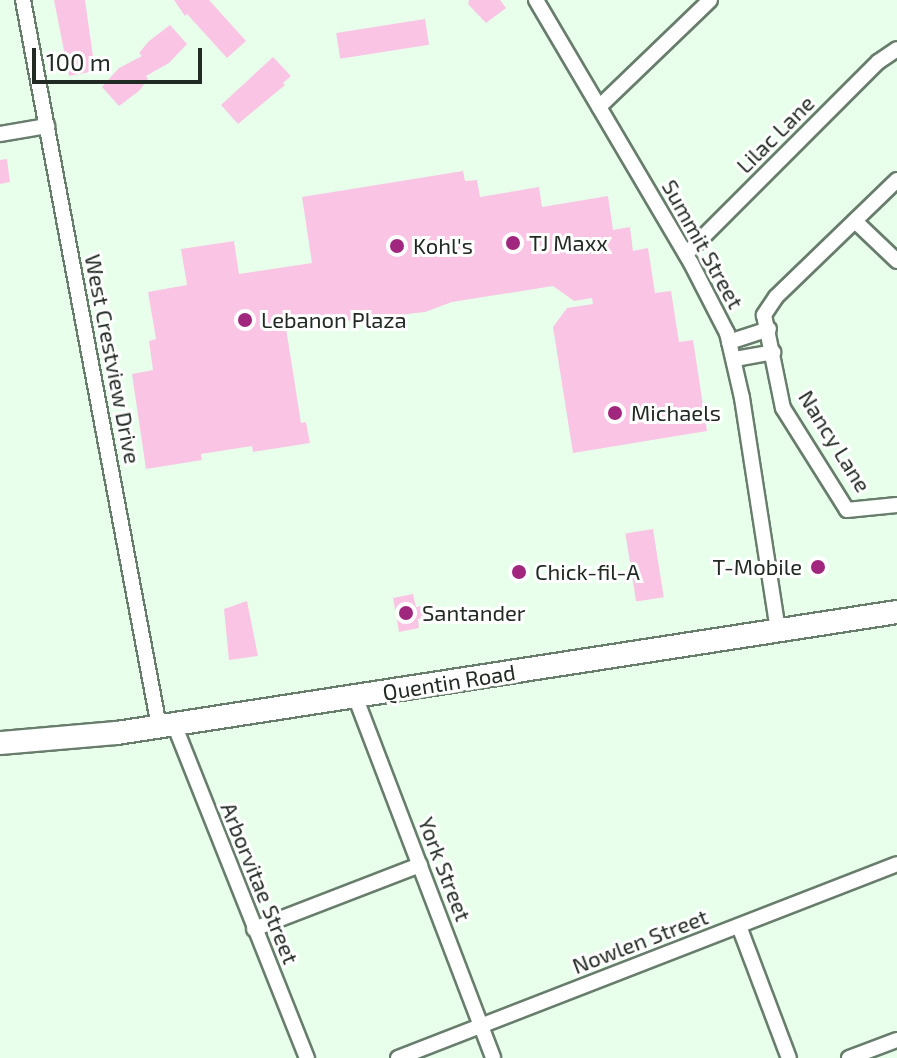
<!DOCTYPE html>
<style>
body{margin:0}
#map{position:relative;width:897px;height:1058px;overflow:hidden;background:#e7ffeb;font-family:"Exo 2",sans-serif}
div>[style]{position:absolute}
.building>*{inset:0;background:#fac5e4;transform-origin:0 0}
.roads{filter:drop-shadow(2px 0 #687d6c) drop-shadow(-2px 0 #687d6c) drop-shadow(0 2px #687d6c) drop-shadow(0 -2px #687d6c)}
.minor>*{height:14px;margin:-7px;padding:0 7px;transform-origin:7px;border-radius:7px;background:#fff}
.highway>*{height:22px;margin:-11px;padding:0 11px;transform-origin:11px;border-radius:11px;background:#fff}
.dots>*{width:22px;height:22px;translate:-50% -50%;box-sizing:border-box;border:4px solid #fff;border-radius:50%}
span{translate:-50% -50%;white-space:nowrap;text-align:center;line-height:1.15;-webkit-text-stroke:6px #fff;paint-order:stroke}
.street-label{font-size:22px;color:#212a23}
.poi-label{font-size:22px;color:#212a23}
.left{translate:0 -50%;text-align:left}
.right{translate:-100% -50%;text-align:right}
.scale{position:absolute;left:32px;top:48px;width:170px;height:36px;box-sizing:border-box;border:4px solid #212a23;border-top:0;padding-left:10px;font-size:24px;line-height:28px;white-space:nowrap;color:#212a23;-webkit-text-stroke:6px #fff;paint-order:stroke}
</style>
<div id="map">
<div class="building">
<div style="clip-path:polygon(54px 0,85px 0,95px 71px,69px 76px)"></div>
<div style="clip-path:polygon(174px 0,209px 0,246px 41px,227px 58px,187px 14px,185px 16px)"></div>
<div style="clip-path:polygon(469px 0,500px 0,506px 8px,486px 23px,468px 4px)"></div>
<div style="left:425px;top:19px;width:26px;height:90px;rotate:81deg"></div>
<div style="clip-path:polygon(170px 25px,187px 44px,169px 63px,146px 76px,148px 79px,139px 91px,119px 106px,102px 87px,119px 68px,142px 56px,139px 53px,149px 41px)"></div>
<div style="clip-path:polygon(273px 57px,291px 76px,283px 83px,285px 85px,238px 124px,221px 105px)"></div>
<div style="clip-path:polygon(7px 159px,10px 182px,0 184px,0 160px)"></div>
<div style="clip-path:polygon(463px 171px,465px 181px,477px 180px,480px 197px,539px 187px,542px 207px,608px 196px,613px 230px,630px 227px,633px 251px,648px 248px,655px 293px,671px 291px,679px 342px,693px 340px,707px 431px,573px 453px,553px 327px,567px 308px,593px 304px,592px 298px,574px 301px,553px 286px,452px 302px,425px 312px,286px 328px,301px 423px,306px 422px,310px 443px,253px 452px,252px 446px,201px 454px,202px 460px,146px 469px,132px 374px,153px 370px,149px 341px,156px 339px,148px 292px,187px 285px,181px 249px,234px 241px,239px 274px,312px 263px,302px 197px)"></div>
<div style="left:653px;top:529px;width:69px;height:28px;rotate:81deg"></div>
<div style="clip-path:polygon(413px 594px,416px 607px,435px 603px,437px 615px,418px 619px,419px 628px,399px 632px,393px 598px)"></div>
<div style="clip-path:polygon(247px 601px,258px 656px,229px 660px,224px 609px)"></div>
</div>
<div class="roads">
<div class="minor">
<div style="left:23px;top:0;width:740px;rotate:79.4deg"></div>
<div style="left:536px;top:0;width:305px;rotate:59.5deg"></div>
<div style="left:691px;top:263px;width:79px;rotate:62.8deg"></div>
<div style="left:727px;top:333px;width:67px;rotate:77deg"></div>
<div style="left:742px;top:398px;width:235px;rotate:81.2deg"></div>
<div style="left:599px;top:107px;width:154px;rotate:-43.9deg"></div>
<div style="left:0;top:134px;width:48px;rotate:-9.7deg"></div>
<div style="left:897px;top:180px;width:168px;rotate:136deg"></div>
<div style="left:776px;top:297px;width:22px;rotate:124deg"></div>
<div style="left:764px;top:315px;width:95px;rotate:78.5deg"></div>
<div style="left:783px;top:408px;width:120px;rotate:57.9deg"></div>
<div style="left:847px;top:510px;width:50px;rotate:-5.7deg"></div>
<div style="left:855px;top:221px;width:58px;rotate:43.6deg"></div>
<div style="left:686px;top:254px;width:272px;rotate:-45deg"></div>
<div style="left:878px;top:62px;width:23px;rotate:-34deg"></div>
<div style="left:729px;top:342px;width:42px;rotate:-18deg"></div>
<div style="left:735px;top:359px;width:39px;rotate:-10deg"></div>
<div style="left:355px;top:696px;width:387px;rotate:69.1deg"></div>
<div style="left:174px;top:724px;width:360px;rotate:68.3deg"></div>
<div style="left:739px;top:926px;width:141px;rotate:69.3deg"></div>
<div style="left:254px;top:929px;width:178px;rotate:-21.1deg"></div>
<div style="left:398px;top:1058px;width:535px;rotate:-21.24deg"></div>
<div style="left:849px;top:1058px;width:51px;rotate:-20.6deg"></div>
</div>
<div class="highway">
<div style="left:0;top:743px;width:117px;rotate:-4.9deg"></div>
<div style="left:117px;top:733px;width:789px;rotate:-8.82deg"></div>
</div>
</div>
<div class="dots">
<div style="left:513px;top:243px;background:#a0277d"></div>
<div style="left:397px;top:246px;background:#a0277d"></div>
<div style="left:245px;top:320px;background:#a0277d"></div>
<div style="left:615px;top:413px;background:#a0277d"></div>
<div style="left:818px;top:567px;background:#a0277d"></div>
<div style="left:519px;top:572px;background:#a0277d"></div>
<div style="left:406px;top:613px;background:#a0277d"></div>
</div>
<div class="street-label">
<span style="left:775px;top:134px;rotate:-45deg">Lilac Lane</span>
<span style="left:703px;top:244px;rotate:61deg">Summit Street</span>
<span style="left:113px;top:359px;rotate:79deg">West Crestview Drive</span>
<span style="left:835px;top:441px;rotate:58deg">Nancy Lane</span>
<span style="left:449px;top:682px;rotate:-9deg">Quentin Road</span>
<span style="left:445px;top:869px;rotate:69deg">York Street</span>
<span style="left:260px;top:883px;rotate:68deg">Arborvitae Street</span>
<span style="left:640px;top:941px;rotate:-21deg">Nowlen Street</span>
</div>
<div class="poi-label">
<span class="left" style="left:529px;top:243px">TJ Maxx</span>
<span class="left" style="left:413px;top:246px">Kohl's</span>
<span class="left" style="left:261px;top:320px">Lebanon Plaza</span>
<span class="left" style="left:631px;top:413px">Michaels</span>
<span class="right" style="left:802px;top:567px">T-Mobile</span>
<span class="left" style="left:535px;top:572px">Chick-fil-A</span>
<span class="left" style="left:422px;top:613px">Santander</span>
</div>
<div class="scale">100 m</div>
</div>
